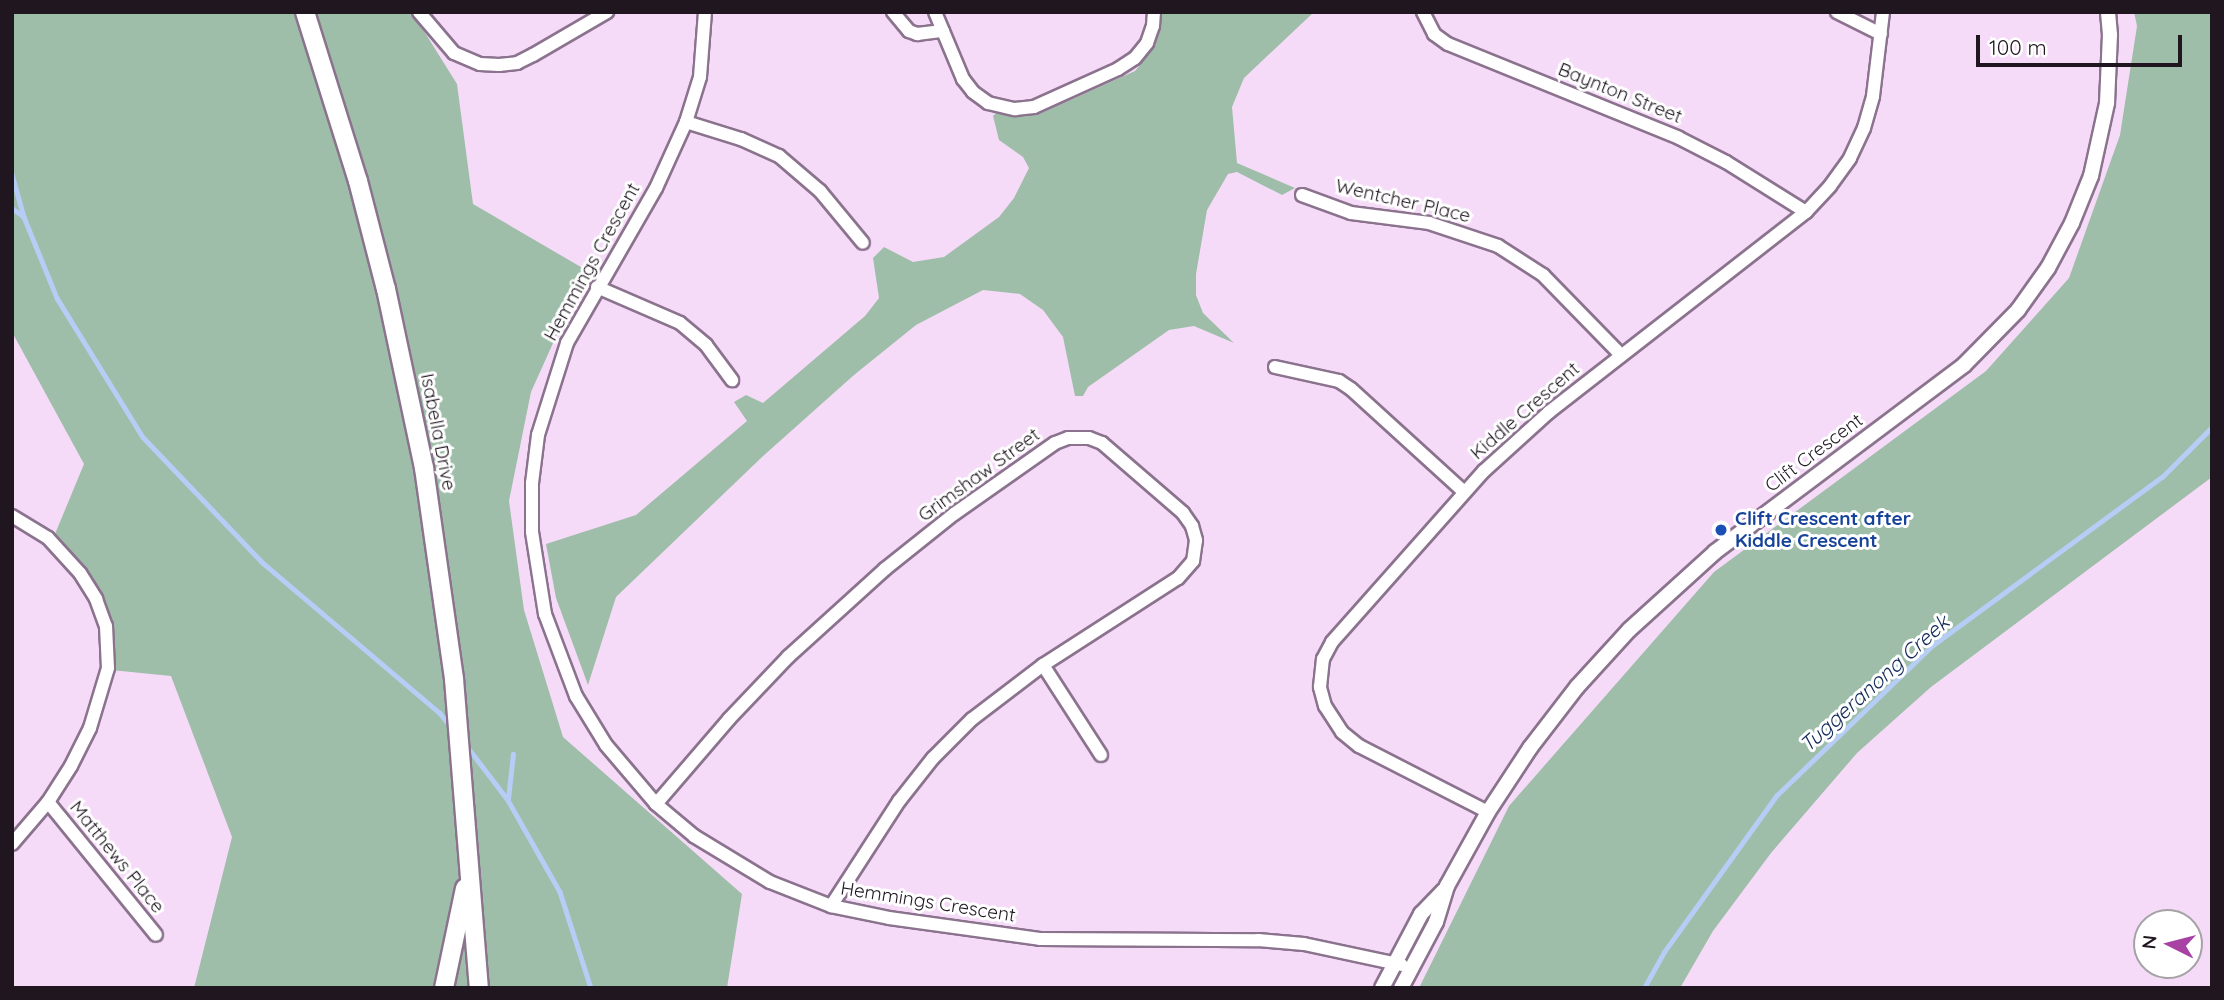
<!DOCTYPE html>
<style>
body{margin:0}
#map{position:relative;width:2224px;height:1000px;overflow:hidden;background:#f6dbf9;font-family:Quicksand,sans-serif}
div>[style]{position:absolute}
.green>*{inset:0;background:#9ebea9}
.stream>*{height:4.5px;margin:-2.25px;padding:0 2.25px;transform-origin:2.25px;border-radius:2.25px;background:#b6cdf6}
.roads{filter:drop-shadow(2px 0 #8b738e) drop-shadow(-2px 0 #8b738e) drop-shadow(0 2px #8b738e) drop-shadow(0 -2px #8b738e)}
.minor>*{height:12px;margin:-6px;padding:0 6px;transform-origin:6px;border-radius:6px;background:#fff}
.tertiary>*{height:14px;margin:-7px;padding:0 7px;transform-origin:7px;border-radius:7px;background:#fff}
.primary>*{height:18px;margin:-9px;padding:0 9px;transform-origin:9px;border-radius:9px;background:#fff}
.dots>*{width:19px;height:19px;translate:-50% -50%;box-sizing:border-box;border:4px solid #fff;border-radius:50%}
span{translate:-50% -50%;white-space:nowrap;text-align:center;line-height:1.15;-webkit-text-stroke:6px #fff;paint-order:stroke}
.street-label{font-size:19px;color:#1f1620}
.transit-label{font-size:19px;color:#164399;font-weight:700}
.left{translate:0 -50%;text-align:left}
.water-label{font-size:21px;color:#102959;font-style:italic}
.frame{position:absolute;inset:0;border:14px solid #1f1620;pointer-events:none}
.north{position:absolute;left:2133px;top:909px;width:70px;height:70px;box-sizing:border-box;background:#fff;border:2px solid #a5a2a6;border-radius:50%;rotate:276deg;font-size:19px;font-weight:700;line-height:28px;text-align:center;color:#1f1620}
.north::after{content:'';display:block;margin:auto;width:24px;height:32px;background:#a841a4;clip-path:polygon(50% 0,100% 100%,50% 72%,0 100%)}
.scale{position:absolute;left:1976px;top:35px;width:206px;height:32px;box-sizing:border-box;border:4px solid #1f1620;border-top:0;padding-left:9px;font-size:21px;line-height:24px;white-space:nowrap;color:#1f1620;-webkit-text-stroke:5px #fff;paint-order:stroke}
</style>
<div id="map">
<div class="green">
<div style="clip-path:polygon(12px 12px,412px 12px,457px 84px,473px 204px,586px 270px,531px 392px,509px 501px,524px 610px,563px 737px,742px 894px,727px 988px,194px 988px,232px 837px,171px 676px,111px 670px,99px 597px,84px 566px,55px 534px,84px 464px,12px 332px)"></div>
<div style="clip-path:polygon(1161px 12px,1314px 12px,1244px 78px,1232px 107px,1237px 163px,1295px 188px,1282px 195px,1237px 172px,1228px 174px,1207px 210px,1196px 274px,1196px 295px,1203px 313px,1234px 343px,1194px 326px,1169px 330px,1088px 387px,1083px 396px,1075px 396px,1063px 337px,1043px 310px,1020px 294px,983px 290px,916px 325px,854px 375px,761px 458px,616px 597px,588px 685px,556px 598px,546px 544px,636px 515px,747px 421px,734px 402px,746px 395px,763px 403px,865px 316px,879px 298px,873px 258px,884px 247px,913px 262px,944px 257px,999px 217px,1014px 198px,1029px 168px,1023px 157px,999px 140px,993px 116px,996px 113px,1023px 116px,1039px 114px,1135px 71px,1149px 54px,1158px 37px)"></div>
<div style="clip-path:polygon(2134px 12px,2212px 12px,2212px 477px,1931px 687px,1857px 753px,1771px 853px,1713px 931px,1680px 988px,1419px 988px,1509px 806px,1714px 572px,1986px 371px,2069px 278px,2120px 135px,2137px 26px)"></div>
</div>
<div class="stream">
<div style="left:12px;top:174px;width:45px;rotate:74.4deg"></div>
<div style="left:24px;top:217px;width:87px;rotate:67.8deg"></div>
<div style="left:57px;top:298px;width:163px;rotate:58.3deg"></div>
<div style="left:143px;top:437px;width:174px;rotate:46.4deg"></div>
<div style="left:263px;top:563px;width:232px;rotate:40.3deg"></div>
<div style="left:440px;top:713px;width:18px;rotate:52deg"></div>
<div style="left:12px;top:208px;width:14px;rotate:36deg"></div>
<div style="left:466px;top:745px;width:69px;rotate:52.6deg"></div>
<div style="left:508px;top:800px;width:106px;rotate:60.5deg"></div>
<div style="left:560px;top:892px;width:101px;rotate:72.1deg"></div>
<div style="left:508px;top:799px;width:45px;rotate:-83.7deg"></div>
<div style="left:1644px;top:988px;width:41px;rotate:-60.9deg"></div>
<div style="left:1664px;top:952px;width:193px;rotate:-54.3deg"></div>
<div style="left:1777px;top:795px;width:216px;rotate:-43.9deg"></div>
<div style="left:1933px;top:645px;width:284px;rotate:-36.3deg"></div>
<div style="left:2162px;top:477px;width:71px;rotate:-45deg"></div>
</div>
<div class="roads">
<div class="minor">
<div style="left:419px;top:12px;width:54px;rotate:49.5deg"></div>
<div style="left:454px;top:53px;width:28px;rotate:23deg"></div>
<div style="left:480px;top:64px;width:19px;rotate:3deg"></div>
<div style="left:499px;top:65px;width:18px;rotate:-6deg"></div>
<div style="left:517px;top:63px;width:18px;rotate:-27deg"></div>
<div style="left:533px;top:55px;width:86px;rotate:-30.2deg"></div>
<div style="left:705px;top:12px;width:65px;rotate:94.4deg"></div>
<div style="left:700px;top:77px;width:47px;rotate:107.3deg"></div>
<div style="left:686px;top:122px;width:72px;rotate:114.4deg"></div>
<div style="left:656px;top:188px;width:179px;rotate:119.9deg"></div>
<div style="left:567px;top:343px;width:96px;rotate:107.5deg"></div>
<div style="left:538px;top:435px;width:48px;rotate:97.1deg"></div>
<div style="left:532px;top:483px;width:49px;rotate:90deg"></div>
<div style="left:532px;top:532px;width:83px;rotate:81deg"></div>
<div style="left:545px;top:614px;width:88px;rotate:69.3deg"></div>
<div style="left:576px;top:696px;width:57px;rotate:58.5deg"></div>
<div style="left:606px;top:745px;width:77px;rotate:49.7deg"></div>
<div style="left:656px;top:804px;width:50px;rotate:40.1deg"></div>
<div style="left:694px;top:836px;width:89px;rotate:31.2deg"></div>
<div style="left:770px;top:882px;width:66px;rotate:21.5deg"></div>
<div style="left:831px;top:906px;width:59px;rotate:11.7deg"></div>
<div style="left:889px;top:918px;width:152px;rotate:7.9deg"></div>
<div style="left:1040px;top:939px;width:218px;rotate:0.3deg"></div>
<div style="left:1258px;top:940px;width:46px;rotate:5deg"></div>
<div style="left:1304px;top:944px;width:100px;rotate:12.1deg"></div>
<div style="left:893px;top:12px;width:25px;rotate:50deg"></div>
<div style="left:909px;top:31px;width:9px;rotate:21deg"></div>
<div style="left:917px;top:34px;width:26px;rotate:-7deg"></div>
<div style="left:935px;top:12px;width:73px;rotate:67.3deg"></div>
<div style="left:963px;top:79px;width:16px;rotate:52deg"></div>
<div style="left:973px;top:92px;width:19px;rotate:36deg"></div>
<div style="left:988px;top:103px;width:28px;rotate:13deg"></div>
<div style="left:1015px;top:109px;width:19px;rotate:-6deg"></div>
<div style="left:1034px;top:107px;width:92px;rotate:-24.3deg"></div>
<div style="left:1118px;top:69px;width:20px;rotate:-33deg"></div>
<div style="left:1135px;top:58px;width:19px;rotate:-51deg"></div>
<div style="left:1147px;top:43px;width:18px;rotate:-71deg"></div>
<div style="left:1153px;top:26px;width:14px;rotate:-86deg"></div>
<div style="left:1423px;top:12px;width:25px;rotate:63deg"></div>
<div style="left:1434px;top:34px;width:17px;rotate:36deg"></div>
<div style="left:1448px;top:44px;width:249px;rotate:22.1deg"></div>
<div style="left:1679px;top:138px;width:53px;rotate:27.1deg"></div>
<div style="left:1726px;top:162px;width:94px;rotate:32deg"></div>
<div style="left:1837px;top:12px;width:49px;rotate:26.6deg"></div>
<div style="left:686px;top:122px;width:58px;rotate:17.2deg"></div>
<div style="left:741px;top:139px;width:42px;rotate:24.1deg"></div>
<div style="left:779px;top:156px;width:54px;rotate:40.5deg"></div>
<div style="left:820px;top:191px;width:67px;rotate:50.4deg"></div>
<div style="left:1302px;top:195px;width:52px;rotate:20.2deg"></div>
<div style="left:1351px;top:213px;width:79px;rotate:7.3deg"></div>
<div style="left:1429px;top:223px;width:73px;rotate:18.4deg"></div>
<div style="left:1498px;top:246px;width:54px;rotate:32.8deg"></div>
<div style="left:1543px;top:275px;width:112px;rotate:45.7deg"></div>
<div style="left:597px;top:287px;width:90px;rotate:23.4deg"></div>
<div style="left:680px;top:323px;width:34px;rotate:40deg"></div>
<div style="left:706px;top:345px;width:44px;rotate:53.4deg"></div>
<div style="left:1275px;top:367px;width:66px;rotate:12.3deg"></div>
<div style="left:1339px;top:381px;width:14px;rotate:34deg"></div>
<div style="left:1351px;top:389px;width:153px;rotate:42.3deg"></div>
<div style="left:12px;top:516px;width:42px;rotate:31.4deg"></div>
<div style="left:48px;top:538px;width:47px;rotate:47.6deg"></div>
<div style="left:80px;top:573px;width:31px;rotate:58deg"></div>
<div style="left:96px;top:599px;width:29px;rotate:70deg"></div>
<div style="left:106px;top:626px;width:42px;rotate:87.3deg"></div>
<div style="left:108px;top:668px;width:63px;rotate:106.7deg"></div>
<div style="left:90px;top:728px;width:42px;rotate:116.6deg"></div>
<div style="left:71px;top:766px;width:43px;rotate:122.6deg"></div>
<div style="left:48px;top:802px;width:55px;rotate:130.6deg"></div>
<div style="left:1043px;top:665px;width:107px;rotate:57.2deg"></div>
<div style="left:48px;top:802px;width:171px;rotate:50.9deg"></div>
<div style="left:656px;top:804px;width:112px;rotate:-49.3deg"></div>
<div style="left:729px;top:719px;width:86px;rotate:-46.4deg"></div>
<div style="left:788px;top:657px;width:131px;rotate:-42.2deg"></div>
<div style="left:885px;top:569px;width:88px;rotate:-38.6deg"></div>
<div style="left:954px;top:514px;width:123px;rotate:-35.1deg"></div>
<div style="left:1055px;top:443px;width:14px;rotate:-21deg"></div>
<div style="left:1068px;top:438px;width:21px"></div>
<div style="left:1089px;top:438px;width:14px;rotate:21deg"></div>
<div style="left:1102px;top:443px;width:107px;rotate:40.8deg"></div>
<div style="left:1183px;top:513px;width:16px;rotate:55deg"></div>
<div style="left:1192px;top:526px;width:15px;rotate:74deg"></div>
<div style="left:1196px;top:540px;width:21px;rotate:98deg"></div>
<div style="left:1193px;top:561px;width:23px;rotate:131deg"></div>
<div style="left:1178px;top:578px;width:161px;rotate:147.2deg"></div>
<div style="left:1043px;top:665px;width:89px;rotate:142.7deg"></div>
<div style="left:972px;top:719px;width:55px;rotate:135deg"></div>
<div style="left:933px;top:758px;width:55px;rotate:128.3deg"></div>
<div style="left:899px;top:801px;width:125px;rotate:122.9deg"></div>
<div style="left:1488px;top:812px;width:145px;rotate:-152.9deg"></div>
<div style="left:1359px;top:746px;width:22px;rotate:-141deg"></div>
<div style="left:1342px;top:732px;width:31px;rotate:-123deg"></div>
<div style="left:1325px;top:706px;width:20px;rotate:-105deg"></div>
<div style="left:1320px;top:687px;width:28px;rotate:-84deg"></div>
<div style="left:1323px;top:659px;width:19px;rotate:-62deg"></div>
<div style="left:1332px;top:642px;width:229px;rotate:-48.4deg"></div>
<div style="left:1484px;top:471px;width:88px;rotate:-42.2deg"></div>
<div style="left:1549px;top:412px;width:326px;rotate:-37.9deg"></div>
<div style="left:1806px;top:212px;width:35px;rotate:-47deg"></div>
<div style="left:1830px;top:186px;width:34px;rotate:-54deg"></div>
<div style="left:1850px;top:158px;width:33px;rotate:-65deg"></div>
<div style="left:1864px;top:128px;width:33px;rotate:-74deg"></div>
<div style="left:1873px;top:96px;width:85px;rotate:-83.2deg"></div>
</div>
<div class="tertiary">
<div style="left:1382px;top:988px;width:84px;rotate:-62.2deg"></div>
<div style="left:1421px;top:914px;width:33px;rotate:-46deg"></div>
<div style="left:1401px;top:988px;width:75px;rotate:-62.1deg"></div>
<div style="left:1436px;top:922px;width:38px;rotate:-73deg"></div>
<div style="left:1447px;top:886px;width:85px;rotate:-61deg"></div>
<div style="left:1488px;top:812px;width:77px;rotate:-56.7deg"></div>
<div style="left:1530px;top:748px;width:77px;rotate:-52.4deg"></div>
<div style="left:1577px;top:687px;width:77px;rotate:-47.6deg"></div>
<div style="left:1629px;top:630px;width:116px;rotate:-42.2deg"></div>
<div style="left:1715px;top:552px;width:311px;rotate:-36.9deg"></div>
<div style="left:1964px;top:365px;width:77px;rotate:-45.5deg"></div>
<div style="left:2018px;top:310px;width:52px;rotate:-54.5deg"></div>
<div style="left:2048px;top:268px;width:51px;rotate:-61.9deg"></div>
<div style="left:2072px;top:223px;width:51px;rotate:-68deg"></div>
<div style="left:2091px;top:176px;width:75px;rotate:-77.6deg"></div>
<div style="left:2107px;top:103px;width:68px;rotate:-87.5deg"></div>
<div style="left:2110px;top:35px;width:23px;rotate:-95deg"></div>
</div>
<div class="primary">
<div style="left:305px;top:12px;width:177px;rotate:72.6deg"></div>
<div style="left:358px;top:181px;width:112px;rotate:75.5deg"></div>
<div style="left:386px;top:289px;width:183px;rotate:78deg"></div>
<div style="left:424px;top:468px;width:213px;rotate:81.9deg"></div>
<div style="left:454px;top:679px;width:310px;rotate:85.4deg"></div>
<div style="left:444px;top:988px;width:102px;rotate:-78.1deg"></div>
</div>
</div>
<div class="dots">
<div style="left:1721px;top:530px;background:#1a4fb4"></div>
</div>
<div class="street-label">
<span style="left:1620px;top:93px;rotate:22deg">Baynton Street</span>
<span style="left:1403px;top:201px;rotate:13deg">Wentcher Place</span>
<span style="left:592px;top:262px;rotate:-61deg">Hemmings Crescent</span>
<span style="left:1525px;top:411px;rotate:-41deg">Kiddle Crescent</span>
<span style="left:438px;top:432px;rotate:79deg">Isabella Drive</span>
<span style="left:1814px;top:453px;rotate:-37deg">Clift Crescent</span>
<span style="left:979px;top:475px;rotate:-36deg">Grimshaw Street</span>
<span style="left:117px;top:857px;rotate:51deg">Matthews Place</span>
<span style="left:928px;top:902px;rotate:9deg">Hemmings Crescent</span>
</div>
<div class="transit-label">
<span class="left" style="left:1735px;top:530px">Clift Crescent after<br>Kiddle Crescent</span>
</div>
<div class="water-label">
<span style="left:1874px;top:683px;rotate:-42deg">Tuggeranong Creek</span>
</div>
<div class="frame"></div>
<div class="north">N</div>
<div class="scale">100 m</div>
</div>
